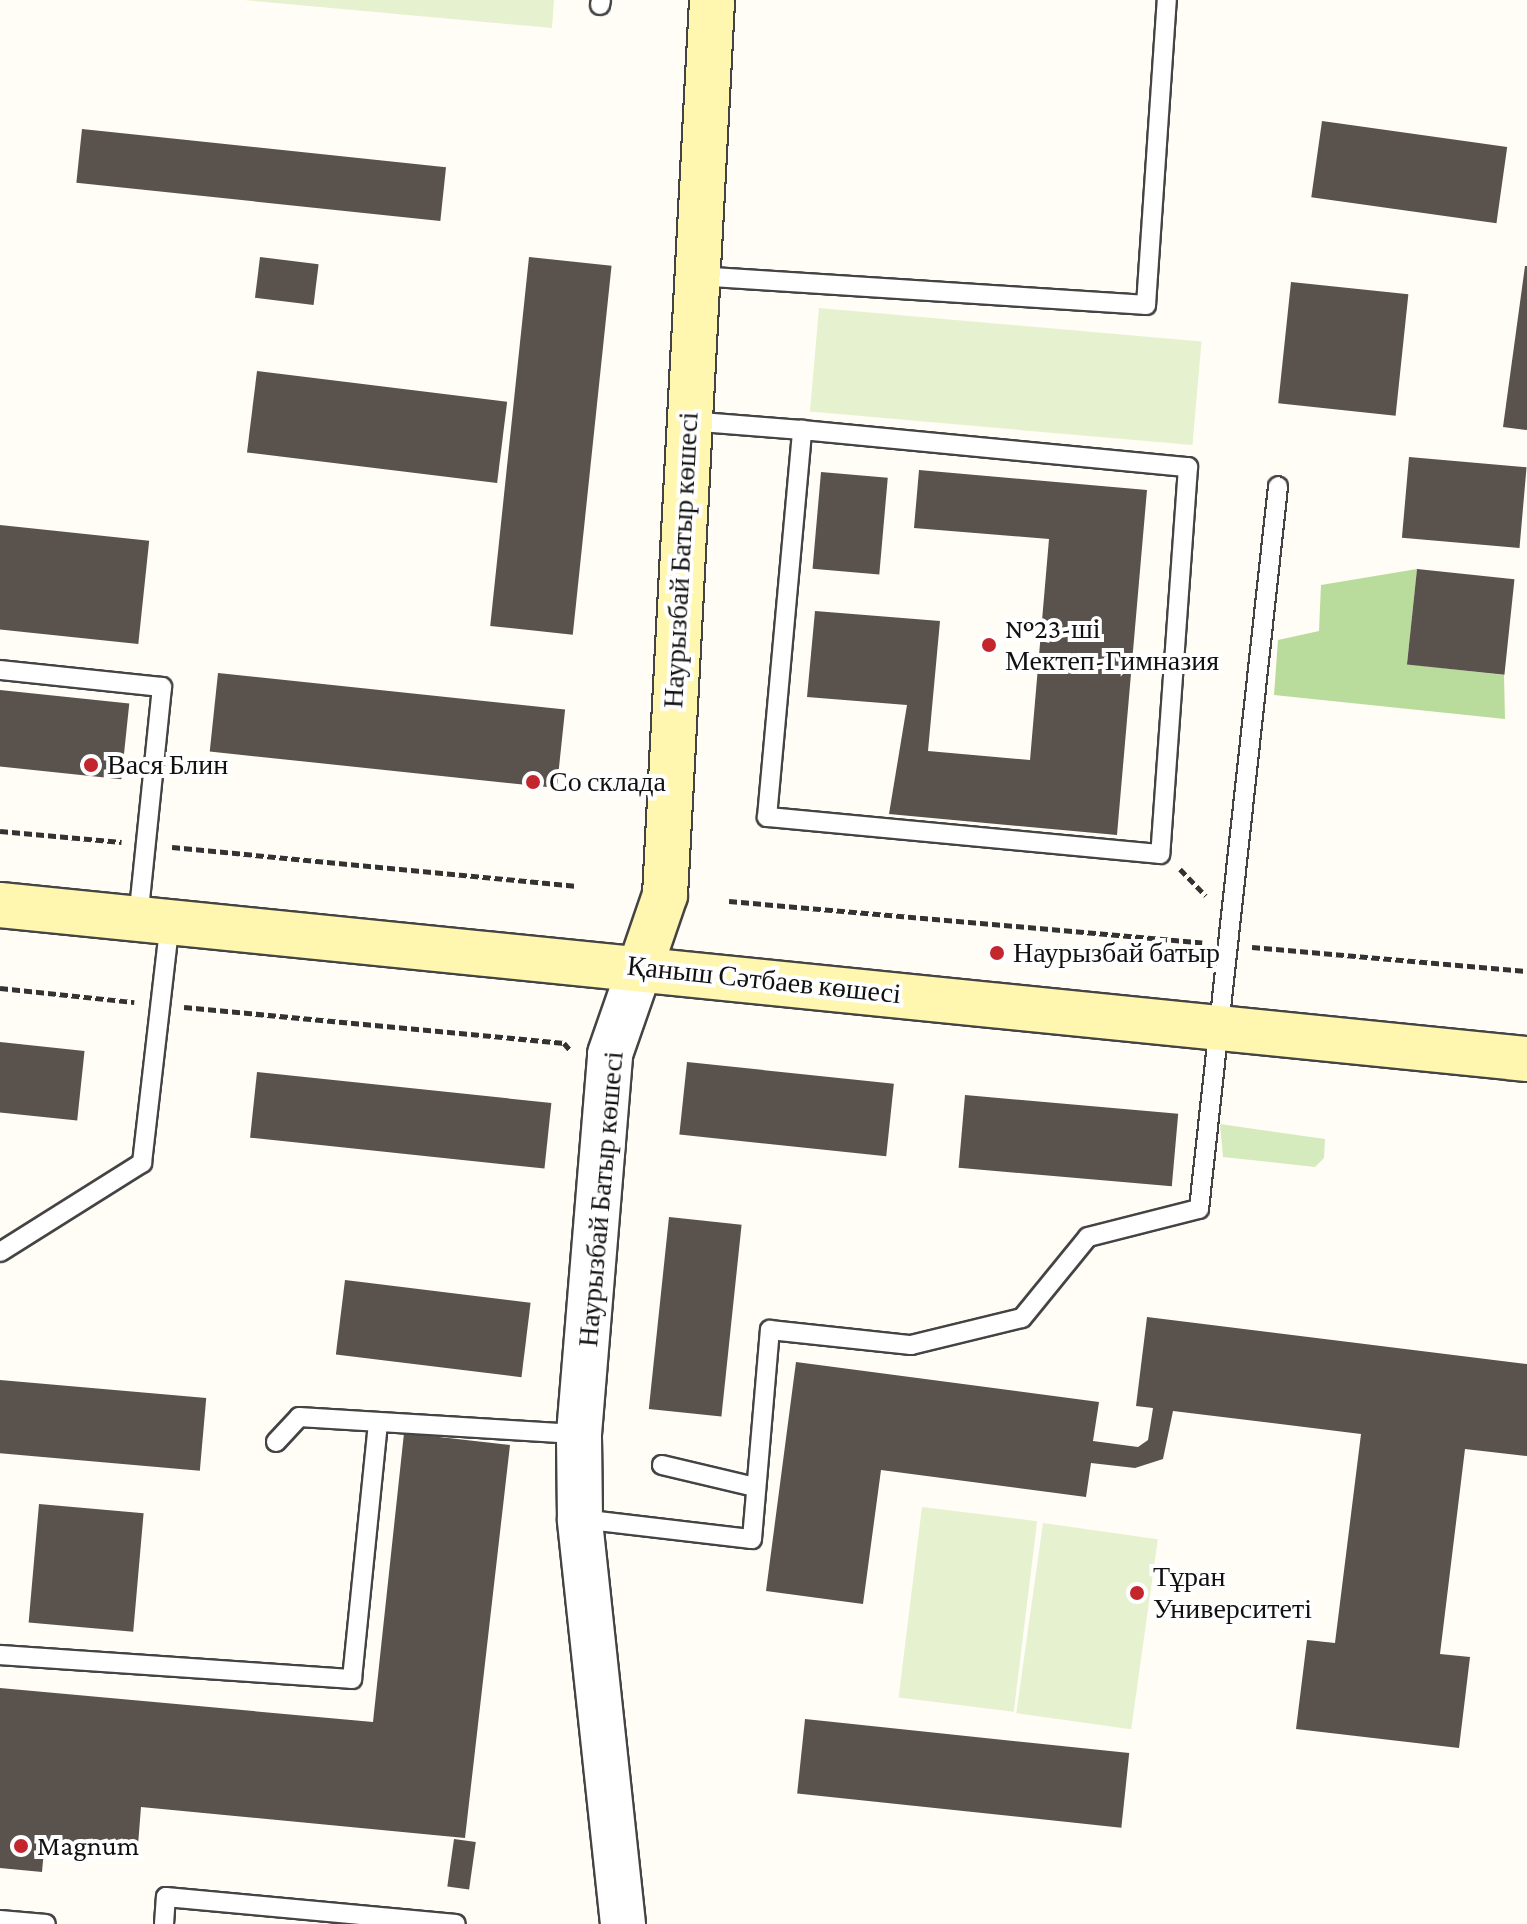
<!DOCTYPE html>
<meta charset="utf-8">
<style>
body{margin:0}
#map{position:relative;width:1527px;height:1924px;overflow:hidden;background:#fffdf5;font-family:"Crimson Pro",serif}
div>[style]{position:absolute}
.green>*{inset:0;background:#d5ebbd}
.forest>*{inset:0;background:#b9dc9c}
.pitch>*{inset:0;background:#e6f2cf;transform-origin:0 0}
.building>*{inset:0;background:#5a524d;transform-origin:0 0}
.path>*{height:5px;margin-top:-2.5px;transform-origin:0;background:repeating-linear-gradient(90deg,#333 0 8px,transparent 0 12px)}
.roads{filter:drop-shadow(2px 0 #444) drop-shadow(-2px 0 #444) drop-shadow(0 2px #444) drop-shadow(0 -2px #444)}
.service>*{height:18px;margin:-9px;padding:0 9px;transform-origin:9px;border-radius:9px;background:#fff}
.tertiary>*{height:44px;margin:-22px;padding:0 22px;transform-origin:22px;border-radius:22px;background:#fff}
.secondary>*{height:44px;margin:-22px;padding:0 22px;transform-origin:22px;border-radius:22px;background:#fff6b0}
.dots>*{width:22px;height:22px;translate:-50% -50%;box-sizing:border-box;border:4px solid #fff;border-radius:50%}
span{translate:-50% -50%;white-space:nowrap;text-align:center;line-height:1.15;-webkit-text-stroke:8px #fff;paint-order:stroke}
.street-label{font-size:28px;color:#111}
.poi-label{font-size:28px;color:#111}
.left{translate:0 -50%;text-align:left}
</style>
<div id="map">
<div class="green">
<div style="clip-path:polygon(1220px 1124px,1325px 1139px,1324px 1158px,1315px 1167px,1223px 1157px)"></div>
</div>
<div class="forest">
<div style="clip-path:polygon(1417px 569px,1407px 664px,1504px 675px,1505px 719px,1274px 695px,1278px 640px,1319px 631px,1321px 585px)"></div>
</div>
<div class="pitch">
<div style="clip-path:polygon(244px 0,554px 0,552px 28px)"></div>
<div style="left:819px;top:308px;width:384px;height:104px;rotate:5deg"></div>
<div style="left:922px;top:1507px;width:116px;height:192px;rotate:7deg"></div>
<div style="left:1043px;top:1523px;width:116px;height:192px;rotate:8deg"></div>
</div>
<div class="building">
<div style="left:1322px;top:121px;width:187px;height:77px;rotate:8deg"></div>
<div style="left:82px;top:129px;width:366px;height:54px;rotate:6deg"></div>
<div style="left:260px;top:257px;width:59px;height:41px;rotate:7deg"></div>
<div style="left:529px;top:257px;width:83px;height:371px;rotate:6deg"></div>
<div style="clip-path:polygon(1525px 266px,1527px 266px,1527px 430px,1503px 427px)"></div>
<div style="left:1291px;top:282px;width:118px;height:122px;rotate:6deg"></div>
<div style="left:257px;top:371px;width:252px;height:82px;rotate:7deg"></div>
<div style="left:1409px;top:457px;width:118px;height:81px;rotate:5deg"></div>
<div style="clip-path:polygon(919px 470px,1147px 490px,1117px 835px,889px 814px,907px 705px,807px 697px,815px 611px,940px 621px,928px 751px,1030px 760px,1049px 539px,914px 528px)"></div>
<div style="left:821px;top:472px;width:67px;height:97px;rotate:5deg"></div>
<div style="left:0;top:525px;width:150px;height:104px;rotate:6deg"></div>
<div style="left:1417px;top:569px;width:98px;height:96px;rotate:6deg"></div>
<div style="left:218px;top:673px;width:349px;height:79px;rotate:6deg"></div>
<div style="left:0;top:690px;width:130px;height:76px;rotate:6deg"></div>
<div style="left:0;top:1042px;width:85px;height:70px;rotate:6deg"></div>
<div style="left:687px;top:1062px;width:208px;height:73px;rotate:6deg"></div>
<div style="left:257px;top:1072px;width:296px;height:66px;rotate:6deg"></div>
<div style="left:965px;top:1095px;width:214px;height:73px;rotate:5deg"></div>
<div style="left:669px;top:1217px;width:73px;height:193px;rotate:6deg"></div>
<div style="left:345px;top:1280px;width:187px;height:75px;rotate:7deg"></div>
<div style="clip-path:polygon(1147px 1317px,1527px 1364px,1527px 1456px,1465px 1449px,1440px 1654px,1470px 1657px,1459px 1748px,1296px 1729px,1307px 1640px,1335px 1643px,1361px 1434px,1173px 1411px,1163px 1459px,1135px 1468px,1091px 1463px,1086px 1497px,881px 1470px,863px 1604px,766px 1591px,796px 1362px,1099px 1402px,1093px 1441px,1138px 1447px,1148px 1440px,1153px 1408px,1136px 1406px)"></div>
<div style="left:0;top:1380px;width:207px;height:73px;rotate:5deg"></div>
<div style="clip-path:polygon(404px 1433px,510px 1445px,465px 1838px,141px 1807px,137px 1858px,44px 1850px,42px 1872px,0 1868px,0 1688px,373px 1722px)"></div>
<div style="left:39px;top:1504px;width:105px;height:119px;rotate:5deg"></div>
<div style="left:805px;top:1719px;width:326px;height:75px;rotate:6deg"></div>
<div style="left:454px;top:1839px;width:22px;height:48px;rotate:8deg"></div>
</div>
<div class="path">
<div style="left:0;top:831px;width:122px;rotate:5.2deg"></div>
<div style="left:172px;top:847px;width:407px;rotate:5.5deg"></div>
<div style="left:1180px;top:869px;width:37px;rotate:46deg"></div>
<div style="left:729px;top:901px;width:475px;rotate:5deg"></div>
<div style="left:1252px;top:947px;width:276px;rotate:5deg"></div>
<div style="left:0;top:988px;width:135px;rotate:6deg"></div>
<div style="left:184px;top:1007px;width:382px;rotate:5.4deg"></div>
<div style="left:564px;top:1043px;width:11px;rotate:49deg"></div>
</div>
<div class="roads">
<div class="service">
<div style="left:600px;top:5px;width:5px;rotate:-79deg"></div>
<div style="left:698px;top:276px;width:449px;rotate:3.7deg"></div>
<div style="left:1146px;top:305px;width:306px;rotate:-86.1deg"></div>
<div style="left:688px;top:421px;width:114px;rotate:4.5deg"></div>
<div style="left:802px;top:430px;width:388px;rotate:5.5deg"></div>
<div style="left:1188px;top:467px;width:388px;rotate:94.1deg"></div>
<div style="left:1160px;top:854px;width:395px;rotate:-174.6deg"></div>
<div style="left:767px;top:817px;width:389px;rotate:-84.8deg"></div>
<div style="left:0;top:670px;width:163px;rotate:6deg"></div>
<div style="left:162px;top:687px;width:232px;rotate:95.9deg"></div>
<div style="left:0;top:1252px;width:168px;rotate:-32.1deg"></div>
<div style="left:142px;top:1163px;width:244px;rotate:-83.4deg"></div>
<div style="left:276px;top:1442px;width:34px;rotate:-47deg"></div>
<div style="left:299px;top:1417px;width:281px;rotate:3.5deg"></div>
<div style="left:662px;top:1465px;width:91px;rotate:13.3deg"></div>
<div style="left:581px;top:1519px;width:172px;rotate:6.7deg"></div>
<div style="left:752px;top:1539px;width:210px;rotate:-85.1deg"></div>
<div style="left:770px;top:1330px;width:142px;rotate:6.1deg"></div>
<div style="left:911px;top:1345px;width:114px;rotate:-13.7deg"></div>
<div style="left:1022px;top:1318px;width:104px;rotate:-50.8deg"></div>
<div style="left:1088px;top:1237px;width:114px;rotate:-14.2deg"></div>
<div style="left:1199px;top:1209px;width:727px;rotate:-83.76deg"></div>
<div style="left:0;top:1655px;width:353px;rotate:3.9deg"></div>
<div style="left:352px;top:1679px;width:258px;rotate:-84.2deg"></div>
<div style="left:0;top:1920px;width:46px;rotate:5deg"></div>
<div style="left:164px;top:1924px;width:27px;rotate:-86deg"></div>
<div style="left:166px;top:1897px;width:291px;rotate:5.3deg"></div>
</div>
<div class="tertiary">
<div style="left:623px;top:1924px;width:407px;rotate:-96.1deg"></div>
<div style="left:580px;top:1519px;width:85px;rotate:-90.7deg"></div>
<div style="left:579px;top:1434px;width:381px;rotate:-85.3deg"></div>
<div style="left:610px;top:1054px;width:91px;rotate:-70.8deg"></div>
</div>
<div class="secondary">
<div style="left:0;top:905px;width:1535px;rotate:5.76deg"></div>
<div style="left:640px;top:968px;width:77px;rotate:-71.1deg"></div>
<div style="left:665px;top:895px;width:896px;rotate:-86.99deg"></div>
</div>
</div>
<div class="dots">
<div style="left:989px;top:645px;background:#c4262e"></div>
<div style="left:91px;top:765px;background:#c4262e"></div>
<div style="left:533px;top:782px;background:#c4262e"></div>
<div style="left:997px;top:953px;background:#c4262e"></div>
<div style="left:1137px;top:1593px;background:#c4262e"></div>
<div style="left:21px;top:1846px;background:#c4262e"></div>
</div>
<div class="street-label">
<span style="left:681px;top:560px;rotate:-87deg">Наурызбай Батыр көшесі</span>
<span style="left:764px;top:980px;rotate:6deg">Қаныш Сәтбаев көшесі</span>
<span style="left:601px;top:1199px;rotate:-85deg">Наурызбай Батыр көшесі</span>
</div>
<div class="poi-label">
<span class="left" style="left:1005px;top:645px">№23-ші<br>Мектеп-Гимназия</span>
<span class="left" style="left:107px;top:765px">Вася Блин</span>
<span class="left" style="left:549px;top:782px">Со склада</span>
<span class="left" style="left:1013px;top:953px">Наурызбай батыр</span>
<span class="left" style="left:1153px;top:1593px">Тұран<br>Университеті</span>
<span class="left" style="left:37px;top:1846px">Magnum</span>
</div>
</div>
